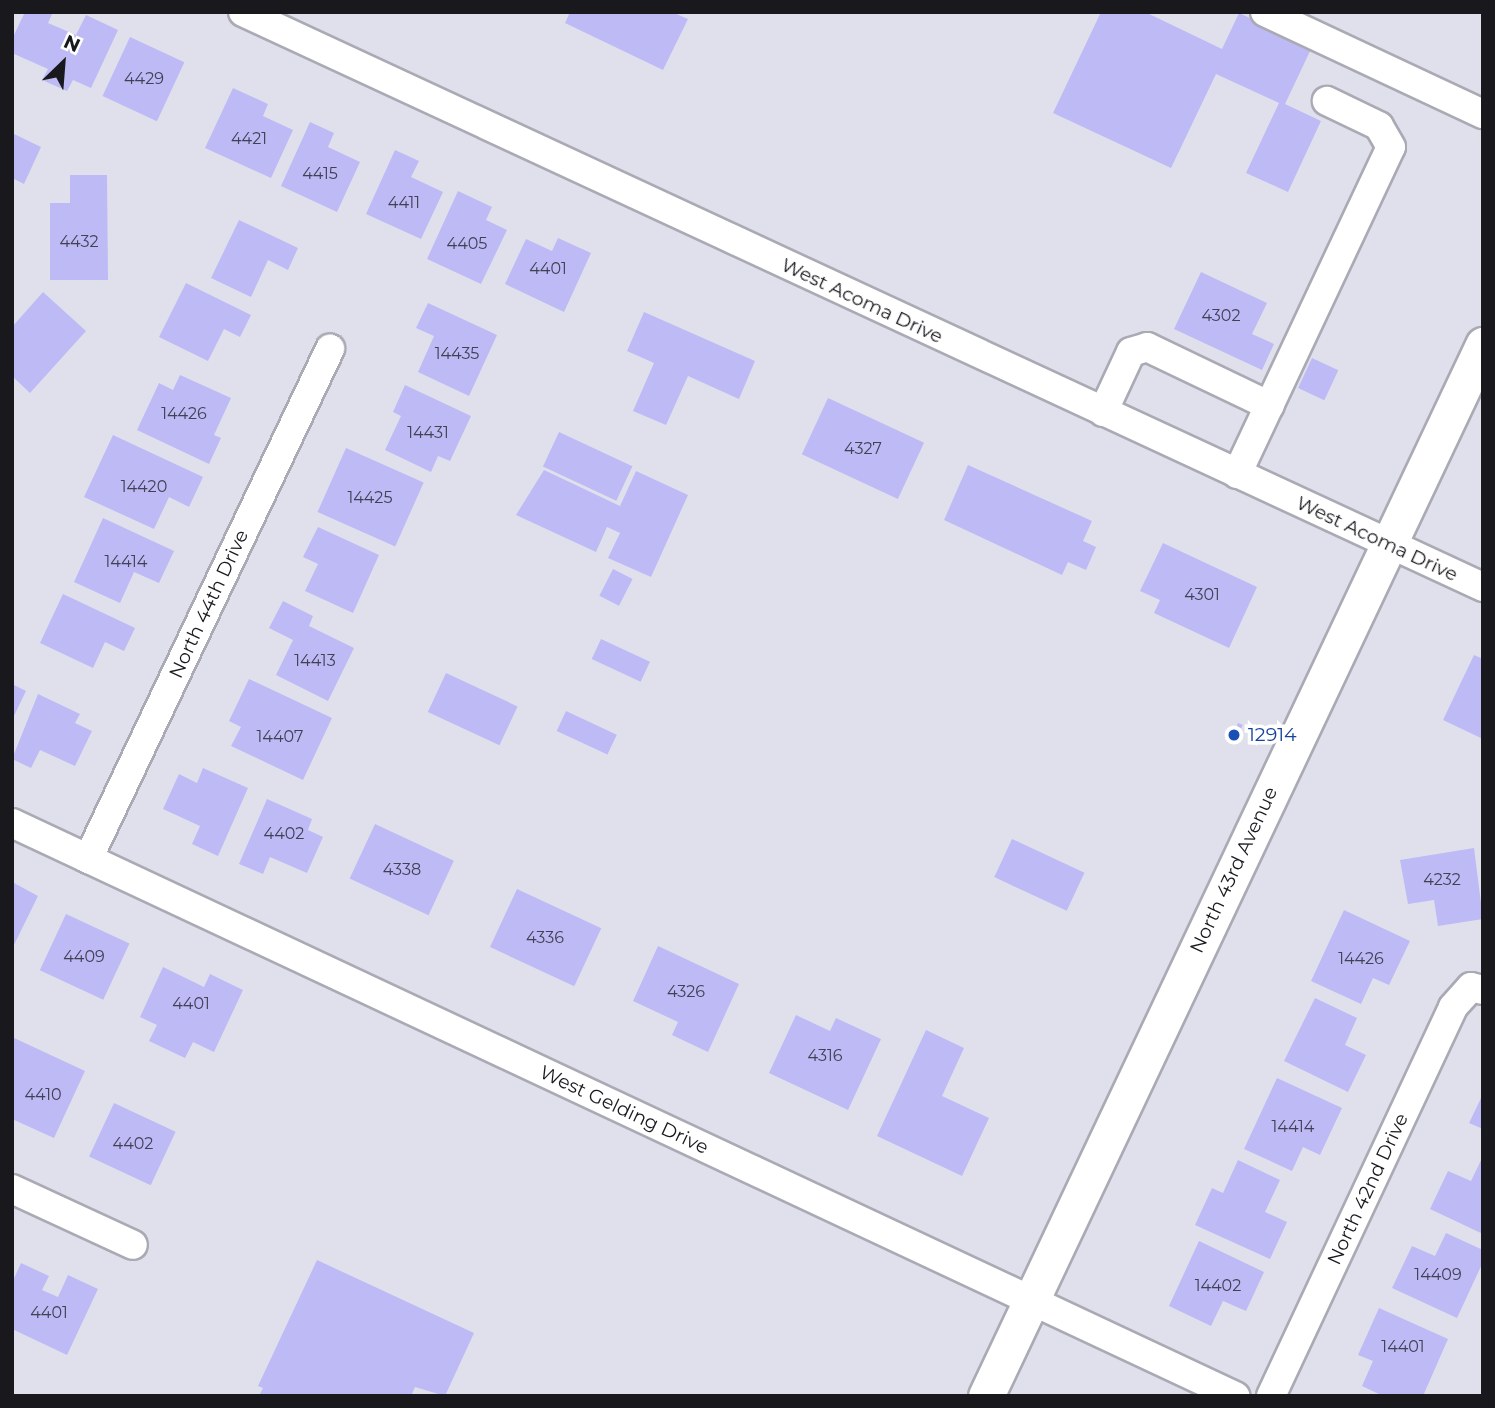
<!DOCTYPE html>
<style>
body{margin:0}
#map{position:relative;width:1495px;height:1408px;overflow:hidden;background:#e0e0ec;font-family:Montserrat,sans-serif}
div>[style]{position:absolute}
.building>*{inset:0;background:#bdbaf6;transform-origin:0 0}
.roads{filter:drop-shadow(2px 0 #aaaab5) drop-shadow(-2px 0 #aaaab5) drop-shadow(0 2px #aaaab5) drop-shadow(0 -2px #aaaab5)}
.minor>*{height:28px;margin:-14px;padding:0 14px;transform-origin:14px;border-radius:14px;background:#fff}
.major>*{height:35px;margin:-17.5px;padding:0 17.5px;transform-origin:17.5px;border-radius:17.5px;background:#fff}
.dots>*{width:19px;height:19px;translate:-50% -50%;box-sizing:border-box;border:4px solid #fff;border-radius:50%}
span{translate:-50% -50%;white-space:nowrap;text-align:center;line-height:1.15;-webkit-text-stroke:7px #fff;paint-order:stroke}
.number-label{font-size:16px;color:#424153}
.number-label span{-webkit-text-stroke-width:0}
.street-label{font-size:19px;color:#19191d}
.transit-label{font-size:19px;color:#164399}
.left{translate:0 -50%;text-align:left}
.frame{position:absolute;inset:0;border:14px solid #19191d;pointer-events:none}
.north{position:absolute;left:28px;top:28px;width:70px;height:70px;-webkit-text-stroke:5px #fff;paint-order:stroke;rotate:25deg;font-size:19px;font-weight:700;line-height:28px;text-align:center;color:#19191d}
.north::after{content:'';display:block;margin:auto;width:24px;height:32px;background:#19191d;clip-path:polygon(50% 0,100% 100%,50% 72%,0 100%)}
</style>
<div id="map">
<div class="building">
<div style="clip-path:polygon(25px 12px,53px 12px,48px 23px,76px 35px,86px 15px,118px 30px,91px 88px,73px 80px,67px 91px,42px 80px,48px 69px,12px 53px,12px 39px)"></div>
<div style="clip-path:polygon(570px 12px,672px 12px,688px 19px,663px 70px,565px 23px)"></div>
<div style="clip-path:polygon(1101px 12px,1145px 12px,1222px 49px,1239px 13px,1312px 47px,1285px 104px,1321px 121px,1288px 192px,1246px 173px,1279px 103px,1216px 74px,1171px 168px,1053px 113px)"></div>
<div style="left:130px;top:37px;width:60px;height:65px;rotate:25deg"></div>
<div style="clip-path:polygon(233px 88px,268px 104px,263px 116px,293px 130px,271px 178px,205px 148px)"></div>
<div style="clip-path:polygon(310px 122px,334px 133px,328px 147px,360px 162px,337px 212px,281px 186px)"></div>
<div style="clip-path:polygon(12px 133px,41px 147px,24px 184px,12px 178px)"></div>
<div style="clip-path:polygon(395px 150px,419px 161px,411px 177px,443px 192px,421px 239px,366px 214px)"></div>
<div style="clip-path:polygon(70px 175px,107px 175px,108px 280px,50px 280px,50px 203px,70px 203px)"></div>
<div style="clip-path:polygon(458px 191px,492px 207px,486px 220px,507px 230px,481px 284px,427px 259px)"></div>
<div style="clip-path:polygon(239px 220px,298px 248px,288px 270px,268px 260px,251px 297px,211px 278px)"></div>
<div style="clip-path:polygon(558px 238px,591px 253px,564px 312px,505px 284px,526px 239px,552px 251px)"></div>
<div style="clip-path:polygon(1201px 272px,1267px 303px,1252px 334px,1274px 344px,1262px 370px,1174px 329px)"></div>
<div style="clip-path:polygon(186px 283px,251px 315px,240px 337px,224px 329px,208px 361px,159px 337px)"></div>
<div style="clip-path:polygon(43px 292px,86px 331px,30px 393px,12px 376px,12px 327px)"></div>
<div style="clip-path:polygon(428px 303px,497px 335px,469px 396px,418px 372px,434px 336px,416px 328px)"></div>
<div style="clip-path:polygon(644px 312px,755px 361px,739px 399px,688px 376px,666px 425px,633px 411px,654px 363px,627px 351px)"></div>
<div style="left:1312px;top:358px;width:29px;height:33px;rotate:25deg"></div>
<div style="clip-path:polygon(180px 375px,231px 398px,214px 435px,221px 438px,209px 464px,137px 430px,159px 383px,173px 390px)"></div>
<div style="clip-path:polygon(405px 385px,471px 416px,450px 461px,438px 456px,431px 472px,385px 450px,401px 416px,393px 412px)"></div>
<div style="left:828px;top:398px;width:106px;height:62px;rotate:25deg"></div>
<div style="left:559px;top:432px;width:81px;height:38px;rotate:25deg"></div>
<div style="clip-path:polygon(113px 435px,203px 477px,189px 507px,169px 497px,154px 529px,84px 497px)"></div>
<div style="left:346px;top:448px;width:85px;height:70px;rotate:24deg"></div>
<div style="clip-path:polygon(968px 465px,1092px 521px,1083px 541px,1096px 547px,1086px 570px,1068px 562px,1062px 575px,944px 520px)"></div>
<div style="clip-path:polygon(544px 470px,620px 506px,636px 471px,688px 495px,651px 577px,608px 558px,620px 533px,607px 527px,596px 552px,516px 515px)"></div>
<div style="clip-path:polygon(103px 518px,174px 551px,159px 583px,134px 572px,120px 603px,74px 582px)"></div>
<div style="clip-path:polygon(318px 527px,379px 555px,353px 613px,305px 591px,318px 564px,303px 557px)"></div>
<div style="clip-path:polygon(1163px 543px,1257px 587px,1229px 648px,1154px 613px,1160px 600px,1140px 591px)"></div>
<div style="left:613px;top:569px;width:22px;height:30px;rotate:27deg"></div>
<div style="clip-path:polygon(63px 594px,135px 628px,124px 651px,105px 642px,93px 668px,40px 643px)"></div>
<div style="clip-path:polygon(283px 601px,313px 616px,309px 626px,354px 648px,328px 701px,276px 675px,293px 640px,269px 628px)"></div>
<div style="left:601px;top:639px;width:54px;height:22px;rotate:25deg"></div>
<div style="clip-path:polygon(1474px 655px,1483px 659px,1483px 739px,1443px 720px)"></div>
<div style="left:446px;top:673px;width:79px;height:43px;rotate:25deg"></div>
<div style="clip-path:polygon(249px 679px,332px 718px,303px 780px,231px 746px,241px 727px,229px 721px)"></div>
<div style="clip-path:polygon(12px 684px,26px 691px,12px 720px)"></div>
<div style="clip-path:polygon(38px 694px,80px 714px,75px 723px,92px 731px,75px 766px,40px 750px,31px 768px,12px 759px)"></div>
<div style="left:566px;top:711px;width:56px;height:22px;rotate:25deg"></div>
<div style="left:1238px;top:723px;width:5px;height:15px;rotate:22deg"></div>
<div style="clip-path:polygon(203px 768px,248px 788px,218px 856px,192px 844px,200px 826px,163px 809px,179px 774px,197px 783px)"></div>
<div style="clip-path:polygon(267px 799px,312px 819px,308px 830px,323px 837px,307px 873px,270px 857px,263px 874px,239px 864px)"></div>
<div style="left:375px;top:824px;width:87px;height:60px;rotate:25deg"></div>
<div style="left:1012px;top:839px;width:80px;height:42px;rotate:25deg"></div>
<div style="clip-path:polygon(1474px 848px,1483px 919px,1438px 926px,1434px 900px,1408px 904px,1400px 860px)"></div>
<div style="clip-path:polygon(14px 883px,38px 896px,12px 949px,12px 887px)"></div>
<div style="left:517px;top:889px;width:93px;height:64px;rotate:25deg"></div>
<div style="clip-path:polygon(1344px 910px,1410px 941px,1389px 985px,1373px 978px,1361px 1004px,1311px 981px)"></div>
<div style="left:66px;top:914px;width:70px;height:62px;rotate:25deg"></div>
<div style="clip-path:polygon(658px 946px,739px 984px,708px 1052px,672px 1035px,678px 1022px,633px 1001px)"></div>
<div style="clip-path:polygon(163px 967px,204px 987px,210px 974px,243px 990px,214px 1052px,193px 1042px,185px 1058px,149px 1041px,157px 1025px,140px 1017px)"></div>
<div style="clip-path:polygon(1315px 998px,1357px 1018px,1345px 1045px,1366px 1055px,1348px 1092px,1284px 1061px)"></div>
<div style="clip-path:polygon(796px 1015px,830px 1031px,836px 1018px,881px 1039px,848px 1110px,769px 1073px)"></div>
<div style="clip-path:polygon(926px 1030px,964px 1048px,942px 1096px,989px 1118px,962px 1176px,877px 1136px)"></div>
<div style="clip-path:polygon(12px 1037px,85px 1071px,54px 1138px,12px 1119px)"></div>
<div style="clip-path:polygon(1277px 1078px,1342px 1108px,1320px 1155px,1303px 1147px,1292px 1171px,1244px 1149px)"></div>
<div style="clip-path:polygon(1483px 1094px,1483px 1129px,1469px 1123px)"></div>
<div style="left:114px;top:1103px;width:68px;height:59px;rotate:25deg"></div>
<div style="clip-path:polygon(1483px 1156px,1483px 1234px,1430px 1209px,1448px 1171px,1471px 1181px)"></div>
<div style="clip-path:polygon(1238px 1160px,1280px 1180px,1265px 1212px,1287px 1222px,1270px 1259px,1195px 1225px,1212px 1188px,1223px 1193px)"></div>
<div style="clip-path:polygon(1446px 1233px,1483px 1250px,1483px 1262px,1457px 1318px,1392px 1288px,1412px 1246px,1435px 1256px)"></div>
<div style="clip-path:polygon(1199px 1241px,1264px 1272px,1246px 1311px,1223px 1301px,1211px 1326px,1169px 1306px)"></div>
<div style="clip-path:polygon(317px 1260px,474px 1333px,445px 1396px,415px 1387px,411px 1396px,259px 1396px,263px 1388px,258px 1386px)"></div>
<div style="clip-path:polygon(21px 1263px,49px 1276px,42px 1290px,58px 1297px,68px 1275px,98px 1289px,67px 1355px,12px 1329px,12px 1283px)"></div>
<div style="clip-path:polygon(1379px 1308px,1448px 1339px,1423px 1396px,1383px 1396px,1362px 1386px,1373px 1361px,1358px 1355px)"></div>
</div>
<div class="roads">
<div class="minor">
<div style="left:243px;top:12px;width:1367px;rotate:24.88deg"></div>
<div style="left:1265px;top:12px;width:241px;rotate:25.1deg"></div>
<div style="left:1103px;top:412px;width:66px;rotate:-65deg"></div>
<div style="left:1131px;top:352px;width:17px;rotate:-17deg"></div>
<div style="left:1147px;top:347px;width:136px;rotate:25.6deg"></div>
<div style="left:1237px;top:474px;width:361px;rotate:-64.8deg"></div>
<div style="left:1391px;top:147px;width:24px;rotate:-120deg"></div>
<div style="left:1379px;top:126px;width:58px;rotate:-154.3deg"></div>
<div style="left:12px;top:823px;width:1351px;rotate:25.1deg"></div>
<div style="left:88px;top:859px;width:565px;rotate:-64.62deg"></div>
<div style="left:12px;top:1189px;width:133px;rotate:24.8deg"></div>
<div style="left:1271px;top:1396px;width:429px;rotate:-64.9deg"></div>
<div style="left:1453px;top:1007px;width:27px;rotate:-48deg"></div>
<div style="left:1471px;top:987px;width:12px;rotate:14deg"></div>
</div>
<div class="major">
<div style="left:986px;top:1396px;width:1163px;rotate:-64.69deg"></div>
</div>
</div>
<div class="dots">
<div style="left:1234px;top:735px;background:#1a4fb4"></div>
</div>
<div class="number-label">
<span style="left:144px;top:79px">4429</span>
<span style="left:249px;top:139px">4421</span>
<span style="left:320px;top:174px">4415</span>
<span style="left:404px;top:203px">4411</span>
<span style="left:79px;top:242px">4432</span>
<span style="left:467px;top:244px">4405</span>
<span style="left:548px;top:269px">4401</span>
<span style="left:1221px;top:316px">4302</span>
<span style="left:457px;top:354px">14435</span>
<span style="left:184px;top:414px">14426</span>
<span style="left:428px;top:433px">14431</span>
<span style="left:863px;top:449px">4327</span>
<span style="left:144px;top:487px">14420</span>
<span style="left:370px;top:498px">14425</span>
<span style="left:126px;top:562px">14414</span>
<span style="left:1202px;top:595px">4301</span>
<span style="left:315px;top:661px">14413</span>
<span style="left:280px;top:737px">14407</span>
<span style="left:284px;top:834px">4402</span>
<span style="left:402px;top:870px">4338</span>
<span style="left:1442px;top:880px">4232</span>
<span style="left:545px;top:938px">4336</span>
<span style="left:84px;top:957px">4409</span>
<span style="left:1361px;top:959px">14426</span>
<span style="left:686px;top:992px">4326</span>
<span style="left:191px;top:1004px">4401</span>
<span style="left:825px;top:1056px">4316</span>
<span style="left:43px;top:1095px">4410</span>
<span style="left:1293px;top:1127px">14414</span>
<span style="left:133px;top:1144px">4402</span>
<span style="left:1438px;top:1275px">14409</span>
<span style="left:1218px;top:1286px">14402</span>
<span style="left:49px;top:1313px">4401</span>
<span style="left:1403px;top:1347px">14401</span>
</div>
<div class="street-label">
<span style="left:862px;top:301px;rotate:25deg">West Acoma Drive</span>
<span style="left:1377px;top:539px;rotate:25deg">West Acoma Drive</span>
<span style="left:209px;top:604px;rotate:-65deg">North 44th Drive</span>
<span style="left:1234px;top:870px;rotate:-65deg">North 43rd Avenue</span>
<span style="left:624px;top:1110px;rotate:25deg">West Gelding Drive</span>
<span style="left:1368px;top:1189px;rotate:-65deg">North 42nd Drive</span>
</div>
<div class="transit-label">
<span class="left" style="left:1248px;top:735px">12914</span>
</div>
<div class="frame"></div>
<div class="north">N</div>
</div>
